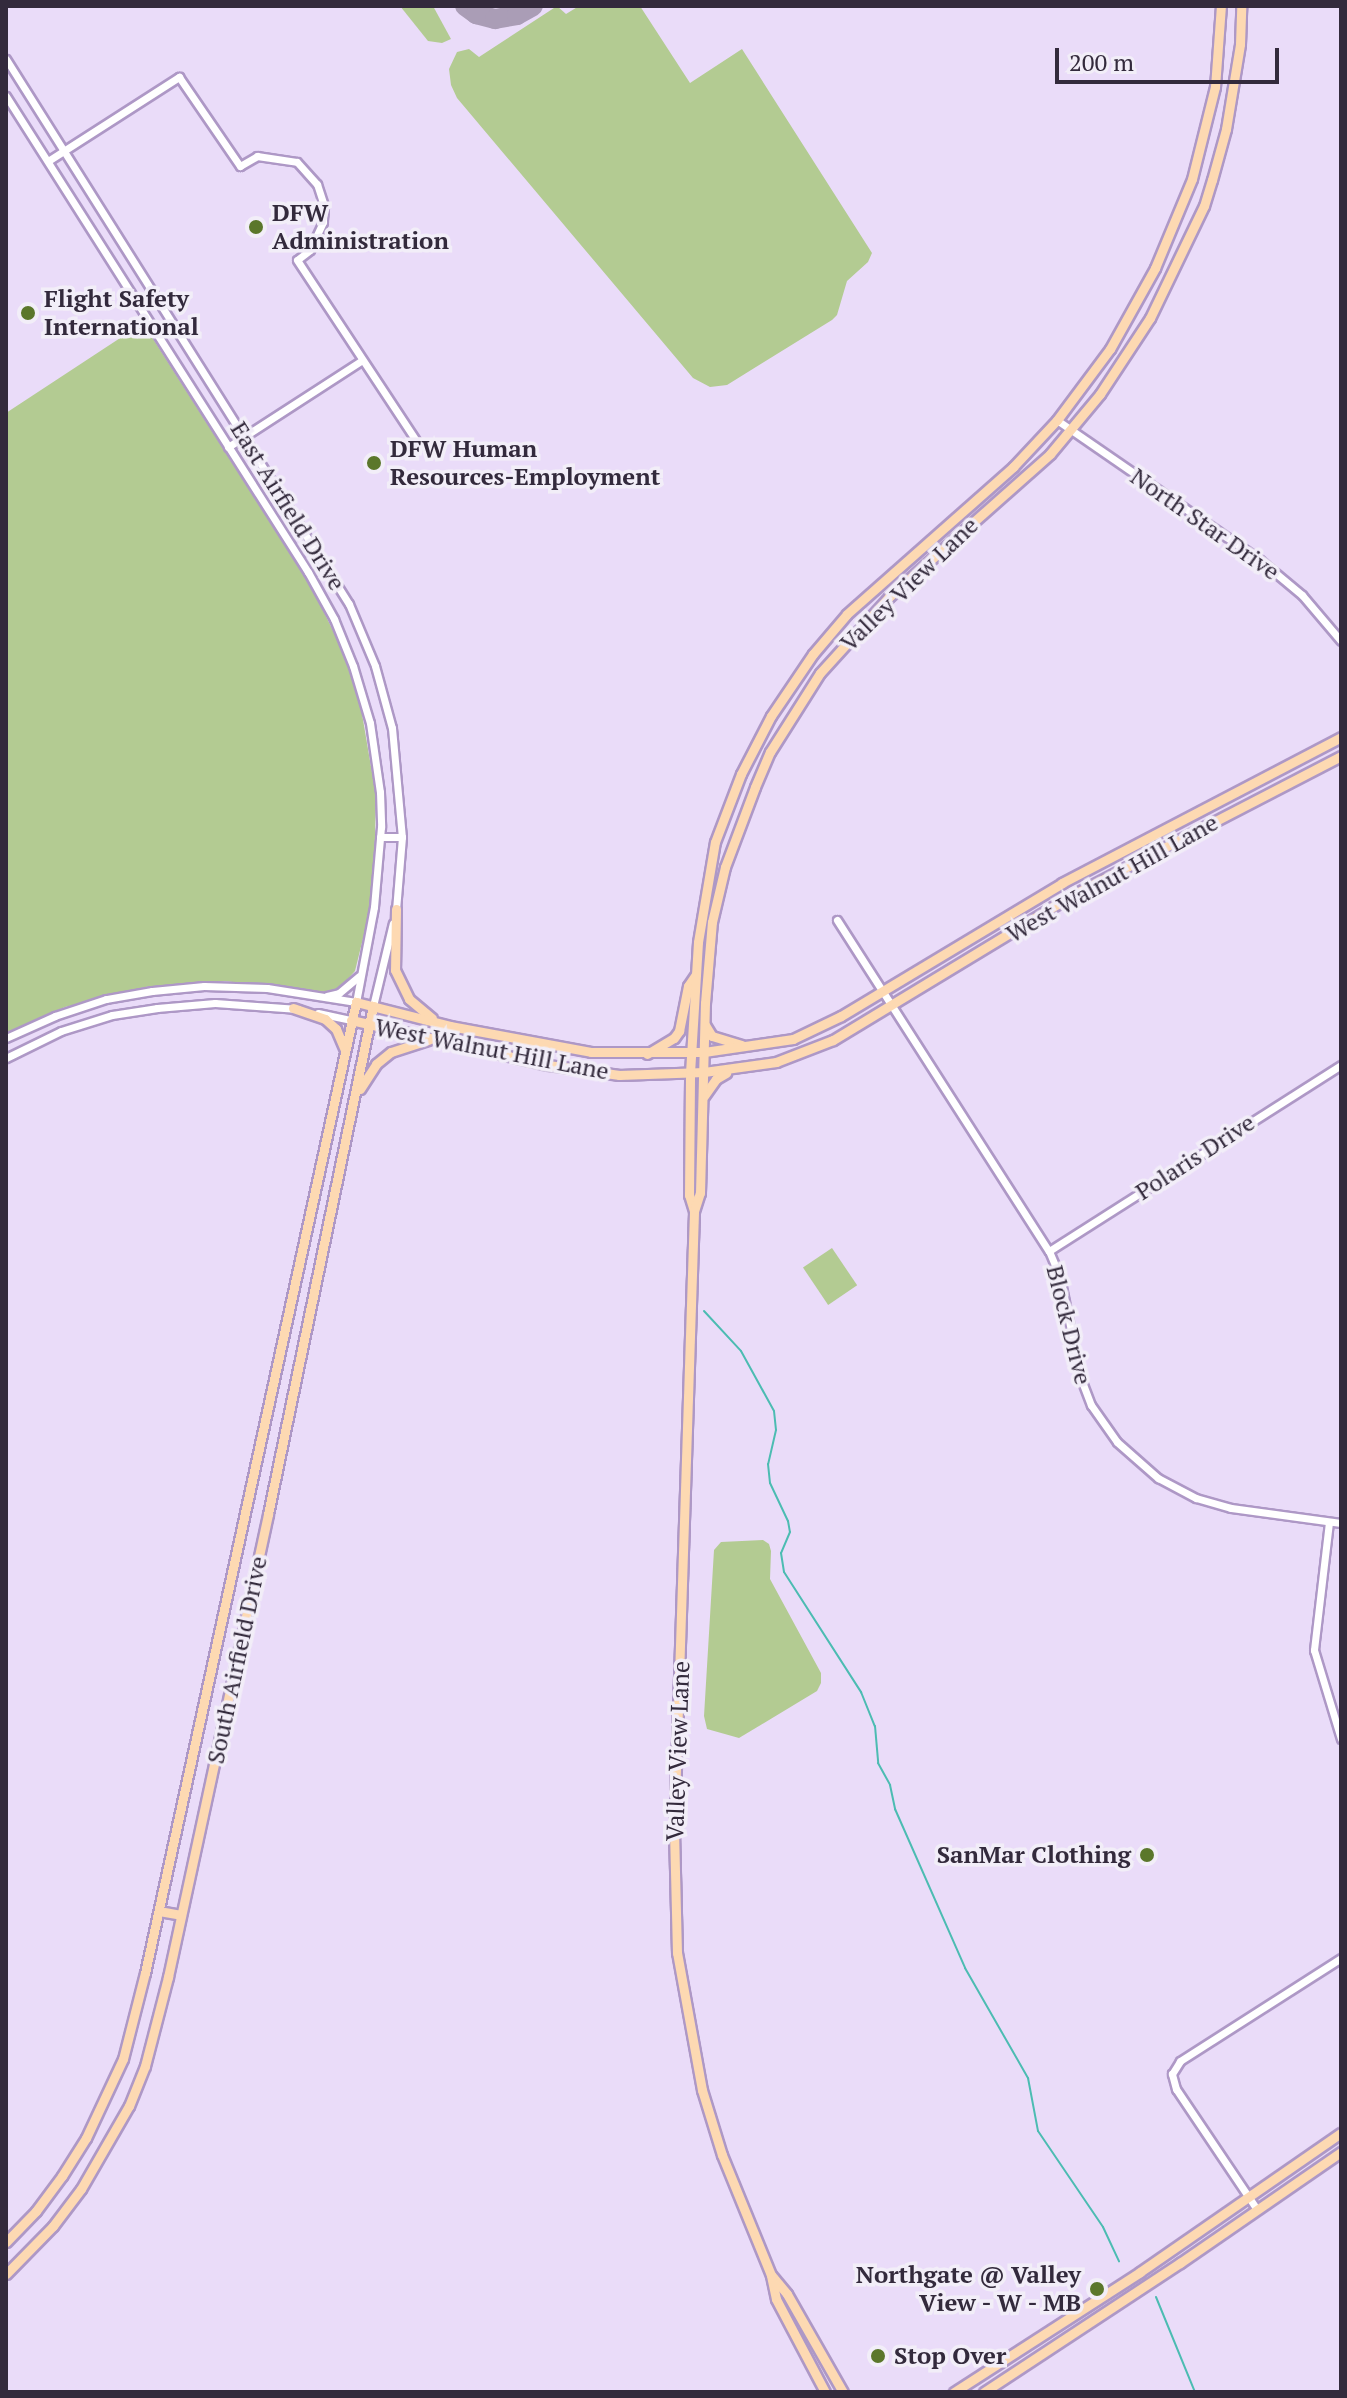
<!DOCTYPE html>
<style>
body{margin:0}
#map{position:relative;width:1347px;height:2398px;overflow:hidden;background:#eadcf9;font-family:"PT Serif",serif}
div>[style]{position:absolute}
.green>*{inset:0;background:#b3cb92;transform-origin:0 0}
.stream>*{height:2px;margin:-1px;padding:0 1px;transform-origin:1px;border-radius:1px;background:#4cbcb2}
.taxiway>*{height:20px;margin:-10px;padding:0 10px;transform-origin:10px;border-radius:10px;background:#aa9db6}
.roads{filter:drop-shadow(2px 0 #ae98c6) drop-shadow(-2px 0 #ae98c6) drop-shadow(0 2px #ae98c6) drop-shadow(0 -2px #ae98c6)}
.minor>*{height:7px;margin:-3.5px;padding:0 3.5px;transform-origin:3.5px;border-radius:3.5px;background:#fff}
.major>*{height:9px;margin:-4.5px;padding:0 4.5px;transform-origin:4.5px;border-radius:4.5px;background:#fdd9b2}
.dots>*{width:22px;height:22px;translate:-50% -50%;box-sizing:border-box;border:4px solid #f2eef8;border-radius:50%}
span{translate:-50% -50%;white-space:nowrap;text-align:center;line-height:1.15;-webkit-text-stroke:7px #f2eef8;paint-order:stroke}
.poi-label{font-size:24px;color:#332a3c;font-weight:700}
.left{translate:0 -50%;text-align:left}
.right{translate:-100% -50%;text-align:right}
.street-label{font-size:24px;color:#332a3c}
.frame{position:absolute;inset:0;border:8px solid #332a3c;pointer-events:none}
.scale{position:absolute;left:1055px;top:48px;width:224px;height:36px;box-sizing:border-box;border:4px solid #332a3c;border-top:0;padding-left:10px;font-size:24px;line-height:28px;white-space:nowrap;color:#332a3c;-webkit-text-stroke:6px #f2eef8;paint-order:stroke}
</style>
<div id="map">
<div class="green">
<div style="clip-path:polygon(400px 6px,433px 6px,451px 39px,442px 43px,428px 41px)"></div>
<div style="clip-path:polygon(557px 6px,566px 14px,579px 6px,640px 6px,690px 83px,742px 49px,872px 253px,868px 262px,847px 281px,837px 315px,832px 320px,727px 385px,710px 387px,693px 378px,457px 98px,451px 85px,449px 69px,457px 52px,469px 49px,479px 57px)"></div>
<div style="clip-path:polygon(143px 323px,312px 588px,345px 655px,361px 708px,376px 796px,374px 878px,368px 918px,355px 971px,339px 989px,321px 992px,224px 981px,145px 987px,65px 1007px,6px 1033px,6px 413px)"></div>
<div style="left:832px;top:1248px;width:45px;height:35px;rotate:56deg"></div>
<div style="clip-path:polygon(763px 1540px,769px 1544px,771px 1551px,770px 1579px,821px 1673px,821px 1683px,817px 1691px,739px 1738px,707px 1729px,704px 1716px,714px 1550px,721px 1542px)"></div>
</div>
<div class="stream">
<div style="left:704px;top:1311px;width:54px;rotate:47.2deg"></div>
<div style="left:741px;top:1351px;width:68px;rotate:61.2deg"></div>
<div style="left:774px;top:1411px;width:19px;rotate:84deg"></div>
<div style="left:776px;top:1430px;width:35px;rotate:103deg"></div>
<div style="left:768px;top:1464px;width:19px;rotate:84deg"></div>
<div style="left:770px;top:1483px;width:42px;rotate:64.7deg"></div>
<div style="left:788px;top:1521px;width:11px;rotate:80deg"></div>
<div style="left:790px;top:1532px;width:23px;rotate:113deg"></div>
<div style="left:781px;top:1553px;width:19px;rotate:81deg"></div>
<div style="left:784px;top:1572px;width:143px;rotate:57.3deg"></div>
<div style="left:861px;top:1692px;width:37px;rotate:68deg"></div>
<div style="left:875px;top:1726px;width:37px;rotate:85deg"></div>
<div style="left:878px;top:1763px;width:25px;rotate:61deg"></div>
<div style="left:890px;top:1785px;width:25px;rotate:78deg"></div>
<div style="left:895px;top:1809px;width:174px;rotate:66.2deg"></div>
<div style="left:965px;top:1968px;width:127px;rotate:60.2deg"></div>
<div style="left:1028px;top:2078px;width:54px;rotate:79.3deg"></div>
<div style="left:1038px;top:2131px;width:116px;rotate:55.9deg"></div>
<div style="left:1103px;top:2227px;width:38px;rotate:65deg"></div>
<div style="left:1156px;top:2297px;width:103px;rotate:67.7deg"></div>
</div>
<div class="taxiway">
<div style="left:465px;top:6px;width:14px;rotate:36deg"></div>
<div style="left:476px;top:14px;width:20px;rotate:15deg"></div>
<div style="left:495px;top:19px;width:22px;rotate:-10deg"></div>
<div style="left:517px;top:15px;width:18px;rotate:-29deg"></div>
</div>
<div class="roads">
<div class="minor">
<div style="left:6px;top:59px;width:644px;rotate:57.82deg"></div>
<div style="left:349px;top:604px;width:67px;rotate:67.2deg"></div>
<div style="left:375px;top:666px;width:64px;rotate:74.7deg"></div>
<div style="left:392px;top:728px;width:109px;rotate:84.8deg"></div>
<div style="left:402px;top:837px;width:73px;rotate:94.7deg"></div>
<div style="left:6px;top:96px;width:564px;rotate:57.61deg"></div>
<div style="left:308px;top:572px;width:54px;rotate:61deg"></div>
<div style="left:334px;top:619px;width:51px;rotate:68deg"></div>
<div style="left:353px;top:666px;width:59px;rotate:73.4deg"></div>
<div style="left:370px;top:723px;width:70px;rotate:81.8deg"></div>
<div style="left:380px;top:792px;width:35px;rotate:88deg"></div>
<div style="left:381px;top:827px;width:80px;rotate:95deg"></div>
<div style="left:374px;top:907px;width:97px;rotate:100.7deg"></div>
<div style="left:356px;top:1002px;width:90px;rotate:-171.1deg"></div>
<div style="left:267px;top:988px;width:63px;rotate:-178.2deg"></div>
<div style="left:204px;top:986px;width:52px;rotate:174.5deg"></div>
<div style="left:152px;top:991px;width:47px;rotate:170.1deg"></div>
<div style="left:106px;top:999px;width:54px;rotate:161.6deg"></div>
<div style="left:55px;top:1016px;width:54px;rotate:155.8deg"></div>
<div style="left:48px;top:161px;width:156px;rotate:-32.7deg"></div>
<div style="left:179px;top:77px;width:108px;rotate:55.6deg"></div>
<div style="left:240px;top:166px;width:20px;rotate:-30deg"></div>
<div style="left:257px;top:156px;width:40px;rotate:8.5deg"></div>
<div style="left:297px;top:162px;width:30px;rotate:48deg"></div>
<div style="left:317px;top:184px;width:23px;rotate:72deg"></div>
<div style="left:324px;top:206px;width:16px;rotate:94deg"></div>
<div style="left:323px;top:222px;width:31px;rotate:115deg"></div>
<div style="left:310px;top:250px;width:16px;rotate:142deg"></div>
<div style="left:297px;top:260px;width:222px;rotate:56.6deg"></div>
<div style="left:1057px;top:420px;width:247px;rotate:34.6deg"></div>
<div style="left:1260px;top:560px;width:55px;rotate:39.8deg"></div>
<div style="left:1302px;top:595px;width:60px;rotate:49.7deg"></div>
<div style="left:228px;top:447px;width:158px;rotate:-32.9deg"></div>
<div style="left:380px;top:837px;width:22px"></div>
<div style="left:837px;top:920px;width:393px;rotate:57.4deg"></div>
<div style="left:1049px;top:1251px;width:28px;rotate:67deg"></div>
<div style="left:1060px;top:1277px;width:104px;rotate:78.4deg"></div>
<div style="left:1081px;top:1379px;width:28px;rotate:69deg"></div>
<div style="left:1091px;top:1405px;width:45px;rotate:54.9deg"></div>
<div style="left:1117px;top:1442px;width:55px;rotate:41.3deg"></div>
<div style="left:1158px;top:1478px;width:43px;rotate:27.8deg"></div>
<div style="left:1196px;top:1498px;width:36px;rotate:16deg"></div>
<div style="left:1231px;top:1508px;width:111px;rotate:7.8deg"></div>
<div style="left:327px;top:996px;width:12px;rotate:-14deg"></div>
<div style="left:339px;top:993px;width:26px;rotate:-40deg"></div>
<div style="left:373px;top:1006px;width:85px;rotate:-76.5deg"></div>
<div style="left:318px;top:1013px;width:34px;rotate:12deg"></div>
<div style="left:6px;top:1058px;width:61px;rotate:-26.1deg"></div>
<div style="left:61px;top:1031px;width:53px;rotate:-17.4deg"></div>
<div style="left:112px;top:1015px;width:46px;rotate:-8.8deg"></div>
<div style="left:157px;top:1008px;width:58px;rotate:-4.9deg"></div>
<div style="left:215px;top:1003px;width:83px;rotate:4.1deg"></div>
<div style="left:1049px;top:1251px;width:346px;rotate:-32.5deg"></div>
<div style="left:1329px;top:1522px;width:129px;rotate:96.7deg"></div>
<div style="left:1314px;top:1650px;width:93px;rotate:73.1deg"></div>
<div style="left:1256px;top:2208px;width:143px;rotate:-123.9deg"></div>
<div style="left:1176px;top:2089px;width:16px;rotate:-105deg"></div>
<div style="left:1172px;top:2074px;width:15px;rotate:-58deg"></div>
<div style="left:1180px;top:2061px;width:191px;rotate:-32.6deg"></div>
</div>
<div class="major">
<div style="left:396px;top:909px;width:61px;rotate:90.9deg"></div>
<div style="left:395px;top:970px;width:32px;rotate:64deg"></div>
<div style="left:409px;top:999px;width:30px;rotate:40deg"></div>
<div style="left:293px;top:1008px;width:34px;rotate:19deg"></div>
<div style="left:325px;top:1019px;width:15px;rotate:42deg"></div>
<div style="left:336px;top:1029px;width:21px;rotate:67deg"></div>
<div style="left:351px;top:1020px;width:202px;rotate:12.9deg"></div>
<div style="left:548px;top:1065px;width:72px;rotate:8deg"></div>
<div style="left:619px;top:1075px;width:85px;rotate:-2deg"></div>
<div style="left:704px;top:1072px;width:73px;rotate:-7.9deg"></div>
<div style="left:776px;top:1062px;width:61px;rotate:-21.1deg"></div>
<div style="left:833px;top:1040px;width:278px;rotate:-31.2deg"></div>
<div style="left:1071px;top:896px;width:304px;rotate:-27.4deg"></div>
<div style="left:705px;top:1025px;width:13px;rotate:58deg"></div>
<div style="left:712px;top:1036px;width:31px;rotate:17deg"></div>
<div style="left:647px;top:1054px;width:31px;rotate:-31deg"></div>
<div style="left:674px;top:1038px;width:9px;rotate:-54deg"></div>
<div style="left:679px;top:1031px;width:46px;rotate:-78.7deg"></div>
<div style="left:688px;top:986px;width:14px;rotate:-56deg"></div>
<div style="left:360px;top:1089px;width:30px;rotate:-57deg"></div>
<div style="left:376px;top:1064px;width:19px;rotate:-39deg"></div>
<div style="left:391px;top:1052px;width:39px;rotate:-18deg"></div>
<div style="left:704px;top:1096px;width:21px;rotate:-55deg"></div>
<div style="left:716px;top:1079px;width:12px;rotate:-31deg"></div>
<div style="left:694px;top:1211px;width:17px;rotate:-107deg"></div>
<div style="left:689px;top:1195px;width:122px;rotate:-89.5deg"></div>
<div style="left:690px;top:1073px;width:131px;rotate:-86.5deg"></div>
<div style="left:698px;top:942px;width:101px;rotate:-80.4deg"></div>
<div style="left:715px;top:842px;width:73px;rotate:-69.1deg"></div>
<div style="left:741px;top:774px;width:65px;rotate:-62.7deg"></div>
<div style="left:771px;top:716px;width:75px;rotate:-55.9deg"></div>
<div style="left:813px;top:654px;width:52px;rotate:-49.6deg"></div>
<div style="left:847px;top:614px;width:222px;rotate:-41.5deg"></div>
<div style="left:1013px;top:467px;width:64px;rotate:-46.9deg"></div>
<div style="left:1057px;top:420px;width:89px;rotate:-53.3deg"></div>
<div style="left:1110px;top:349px;width:93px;rotate:-60.9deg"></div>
<div style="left:1155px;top:268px;width:96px;rotate:-67.4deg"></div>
<div style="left:1192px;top:179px;width:95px;rotate:-76deg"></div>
<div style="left:1215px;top:87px;width:81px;rotate:-85.8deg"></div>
<div style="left:159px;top:1911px;width:22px;rotate:10deg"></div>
<div style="left:6px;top:2242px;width:43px;rotate:-45.9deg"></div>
<div style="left:36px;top:2211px;width:44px;rotate:-53.4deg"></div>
<div style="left:62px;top:2176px;width:45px;rotate:-57.7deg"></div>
<div style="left:86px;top:2138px;width:87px;rotate:-64.9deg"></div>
<div style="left:123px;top:2059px;width:89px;rotate:-75.7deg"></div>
<div style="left:145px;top:1973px;width:994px;rotate:-77.74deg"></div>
<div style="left:356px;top:1002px;width:97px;rotate:14.3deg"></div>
<div style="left:450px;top:1026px;width:143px;rotate:10.4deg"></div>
<div style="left:591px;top:1052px;width:113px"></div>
<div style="left:704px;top:1052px;width:90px;rotate:-8.3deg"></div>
<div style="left:793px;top:1039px;width:53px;rotate:-25.6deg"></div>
<div style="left:841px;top:1016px;width:258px;rotate:-31deg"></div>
<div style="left:1062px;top:883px;width:315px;rotate:-27.6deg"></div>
<div style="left:6px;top:2274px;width:67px;rotate:-45.6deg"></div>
<div style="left:53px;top:2226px;width:46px;rotate:-52.9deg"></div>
<div style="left:81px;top:2189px;width:96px;rotate:-60deg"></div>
<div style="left:129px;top:2106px;width:43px;rotate:-68.2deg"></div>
<div style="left:145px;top:2066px;width:92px;rotate:-75.5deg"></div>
<div style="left:168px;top:1977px;width:474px;rotate:-77.8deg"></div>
<div style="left:268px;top:1514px;width:519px;rotate:-78.32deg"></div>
<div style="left:772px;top:2276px;width:23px;rotate:50deg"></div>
<div style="left:787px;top:2294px;width:113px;rotate:60.3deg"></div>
<div style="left:825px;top:2392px;width:105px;rotate:-117.8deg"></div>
<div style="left:776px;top:2299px;width:25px;rotate:-102deg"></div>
<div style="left:771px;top:2275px;width:130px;rotate:-112.2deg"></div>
<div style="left:722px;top:2155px;width:68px;rotate:-107.1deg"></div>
<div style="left:702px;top:2090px;width:139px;rotate:-100.3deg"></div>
<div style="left:677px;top:1953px;width:122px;rotate:-91.4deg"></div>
<div style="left:674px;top:1831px;width:620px;rotate:-88.15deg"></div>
<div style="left:694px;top:1211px;width:19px;rotate:-72deg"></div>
<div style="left:700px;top:1193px;width:190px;rotate:-88.5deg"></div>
<div style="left:705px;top:1003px;width:81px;rotate:-85.1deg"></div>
<div style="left:712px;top:922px;width:57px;rotate:-76.7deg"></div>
<div style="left:725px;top:867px;width:85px;rotate:-69.4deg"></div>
<div style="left:755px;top:787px;width:38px;rotate:-67deg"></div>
<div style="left:770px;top:752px;width:93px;rotate:-57.7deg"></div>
<div style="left:820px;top:673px;width:103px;rotate:-47.8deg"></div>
<div style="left:889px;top:597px;width:215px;rotate:-41.6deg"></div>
<div style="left:1050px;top:454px;width:78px;rotate:-50.2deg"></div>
<div style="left:1100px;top:394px;width:91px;rotate:-56.7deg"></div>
<div style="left:1150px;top:318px;width:124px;rotate:-64.3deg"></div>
<div style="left:1204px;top:206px;width:27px;rotate:-73deg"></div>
<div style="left:1212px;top:180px;width:53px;rotate:-74.6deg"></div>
<div style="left:1226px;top:129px;width:86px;rotate:-80.6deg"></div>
<div style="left:1240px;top:44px;width:38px;rotate:-88deg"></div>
<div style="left:954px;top:2392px;width:221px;rotate:-32.8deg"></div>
<div style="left:1140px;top:2272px;width:244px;rotate:-34.7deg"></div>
<div style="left:984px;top:2392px;width:235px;rotate:-33.4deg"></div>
<div style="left:1180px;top:2263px;width:196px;rotate:-34.6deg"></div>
</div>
</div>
<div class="dots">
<div style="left:256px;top:227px;background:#5b772b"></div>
<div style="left:28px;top:313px;background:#5b772b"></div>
<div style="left:374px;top:463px;background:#5b772b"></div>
<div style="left:1147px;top:1855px;background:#5b772b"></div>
<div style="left:1097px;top:2289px;background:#5b772b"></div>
<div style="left:878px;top:2356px;background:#5b772b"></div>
</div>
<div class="poi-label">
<span class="left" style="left:272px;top:227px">DFW<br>Administration</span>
<span class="left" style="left:44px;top:313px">Flight Safety<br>International</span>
<span class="left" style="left:390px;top:463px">DFW Human<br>Resources-Employment</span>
<span class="right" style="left:1131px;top:1855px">SanMar Clothing</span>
<span class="right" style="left:1081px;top:2289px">Northgate @ Valley<br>View - W - MB</span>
<span class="left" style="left:894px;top:2356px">Stop Over</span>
</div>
<div class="street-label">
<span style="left:288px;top:506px;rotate:58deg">East Airfield Drive</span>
<span style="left:1205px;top:524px;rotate:35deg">North Star Drive</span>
<span style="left:909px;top:584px;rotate:-44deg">Valley View Lane</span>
<span style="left:1112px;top:878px;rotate:-29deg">West Walnut Hill Lane</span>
<span style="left:492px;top:1049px;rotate:11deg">West Walnut Hill Lane</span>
<span style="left:1195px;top:1157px;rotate:-33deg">Polaris Drive</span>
<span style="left:1069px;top:1325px;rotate:76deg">Block Drive</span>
<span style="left:237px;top:1660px;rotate:-78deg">South Airfield Drive</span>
<span style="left:678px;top:1751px;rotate:-88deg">Valley View Lane</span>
</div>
<div class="frame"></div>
<div class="scale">200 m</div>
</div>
